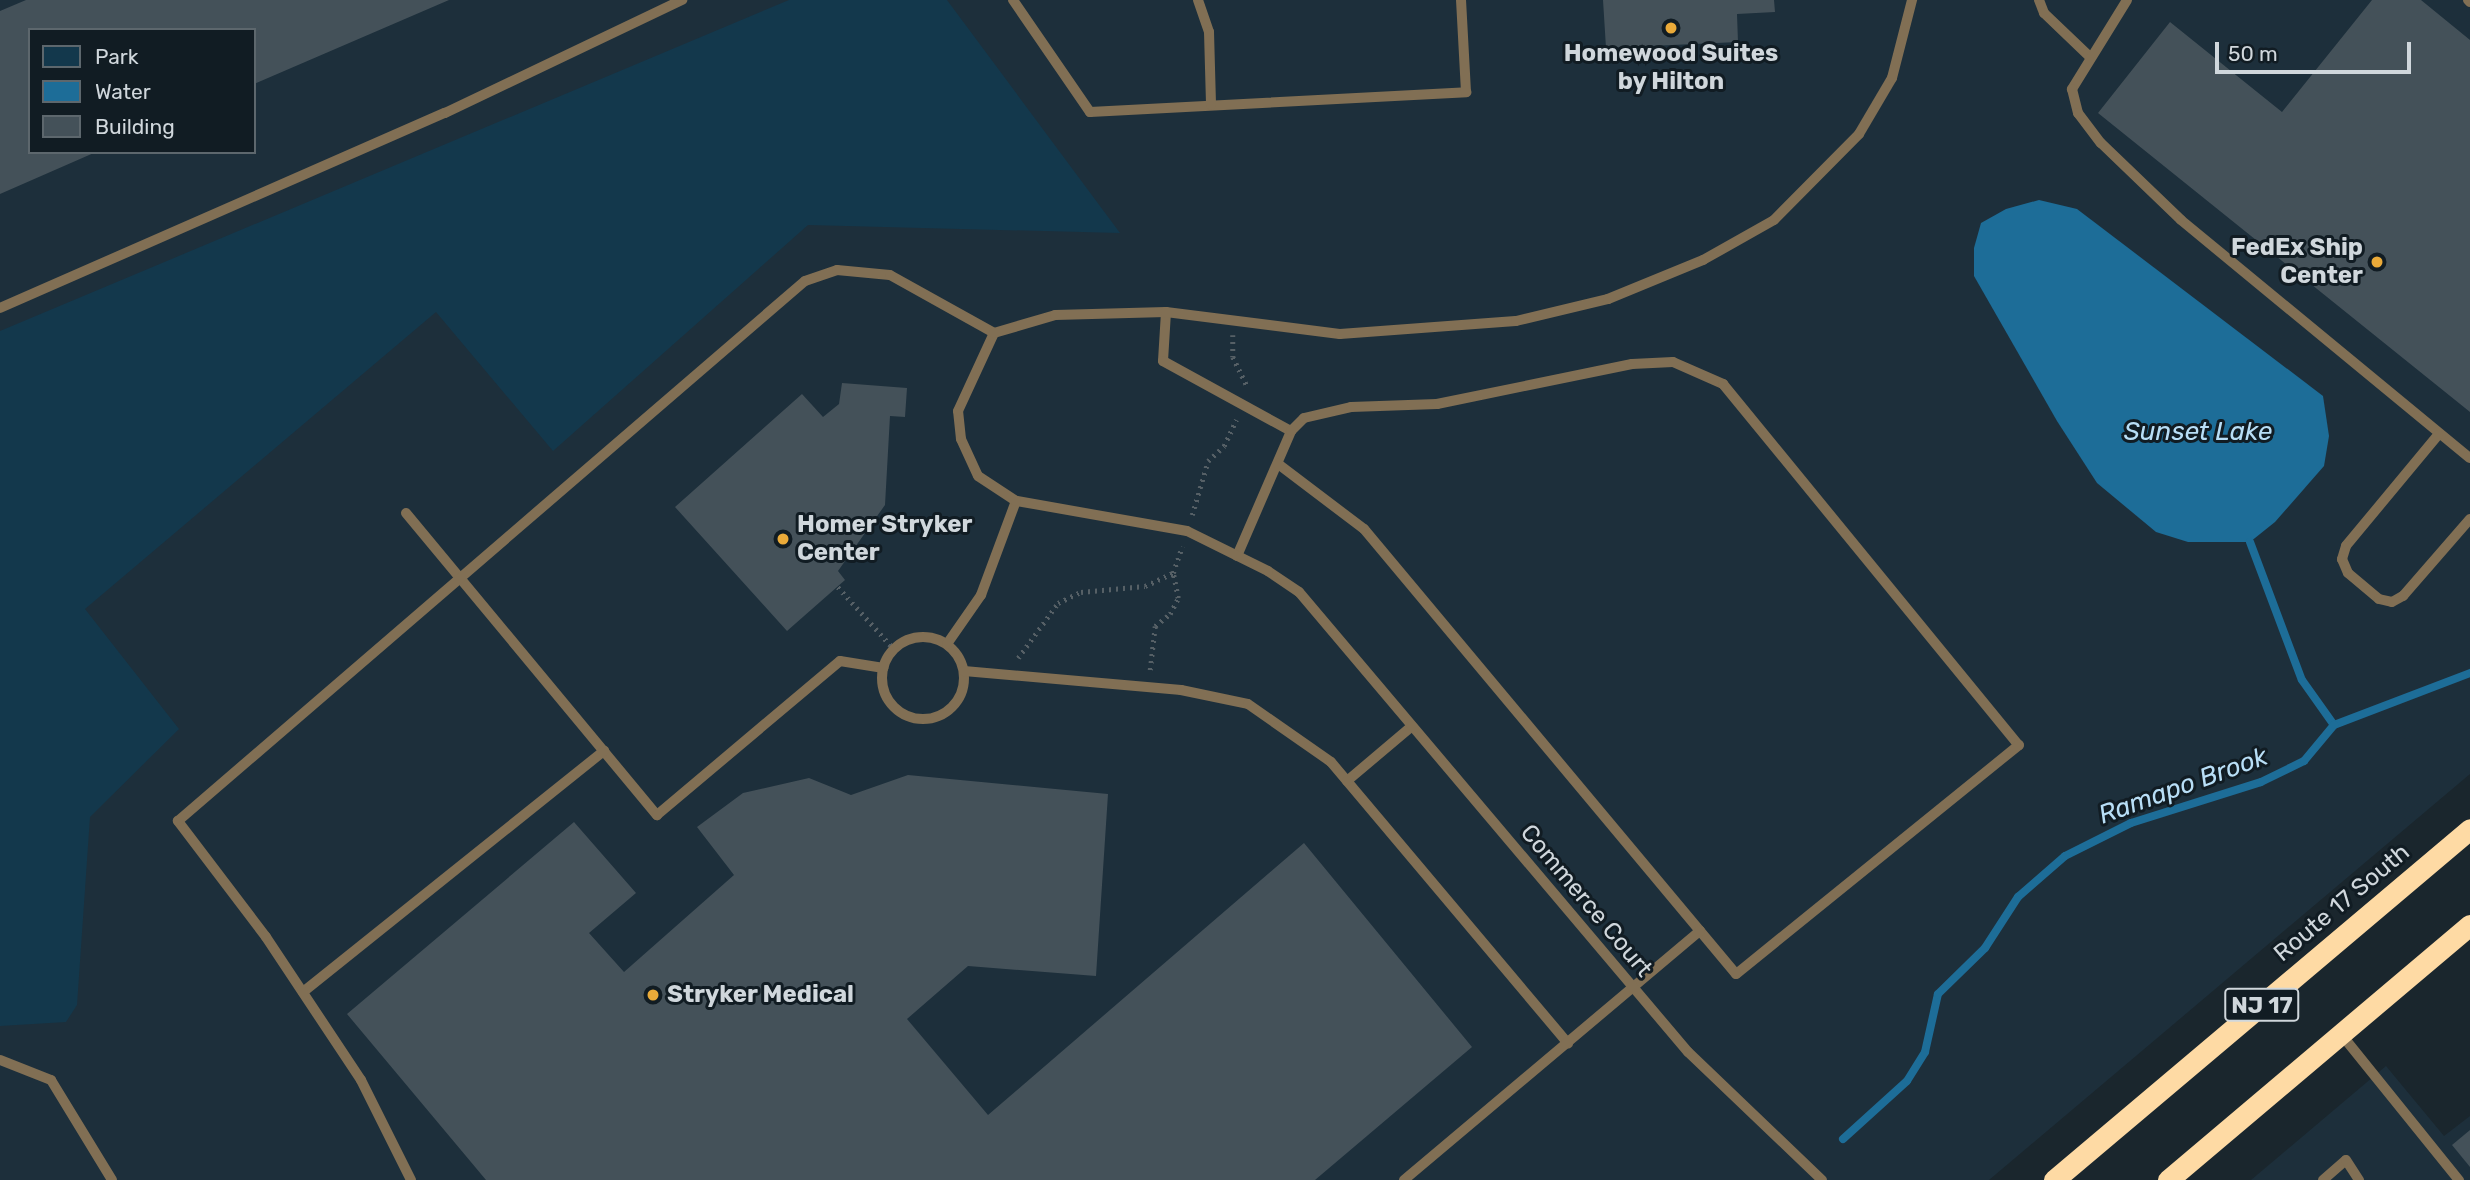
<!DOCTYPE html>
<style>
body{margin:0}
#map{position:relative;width:2470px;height:1180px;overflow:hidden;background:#1a262d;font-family:Rubik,sans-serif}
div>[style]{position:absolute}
.built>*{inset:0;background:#1d2f3b}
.green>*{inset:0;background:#13384c}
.water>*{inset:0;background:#1d6d98}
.stream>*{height:8px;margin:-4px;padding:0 4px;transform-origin:4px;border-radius:4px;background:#1d6d98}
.building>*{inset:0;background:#445159}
.path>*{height:4.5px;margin-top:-2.25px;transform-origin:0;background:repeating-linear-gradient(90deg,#566066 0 2px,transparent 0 7px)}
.lane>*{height:10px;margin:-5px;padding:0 5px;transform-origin:5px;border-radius:5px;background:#816f54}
.lane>.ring{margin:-5px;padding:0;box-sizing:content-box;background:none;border:10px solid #816f54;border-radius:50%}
.highway>*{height:21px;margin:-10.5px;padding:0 10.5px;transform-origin:10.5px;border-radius:10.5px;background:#fedaa4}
.dots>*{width:19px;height:19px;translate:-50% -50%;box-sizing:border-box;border:4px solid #111c23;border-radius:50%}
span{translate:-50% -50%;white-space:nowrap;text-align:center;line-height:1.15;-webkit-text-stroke:6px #111c23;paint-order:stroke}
.shield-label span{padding:2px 5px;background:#111c23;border:2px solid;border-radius:5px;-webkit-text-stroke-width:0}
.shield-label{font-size:23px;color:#d0d7dc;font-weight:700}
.poi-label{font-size:24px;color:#d0d7dc;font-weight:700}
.right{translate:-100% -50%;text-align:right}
.left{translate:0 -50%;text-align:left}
.street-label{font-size:24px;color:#d0d7dc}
.water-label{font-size:26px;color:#b8def6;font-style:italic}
.legend{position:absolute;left:28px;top:28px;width:228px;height:126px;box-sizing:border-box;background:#111c23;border:2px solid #5d676d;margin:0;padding:9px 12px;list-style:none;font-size:21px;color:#d0d7dc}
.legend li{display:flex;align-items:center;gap:14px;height:35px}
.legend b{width:35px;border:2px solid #5d676d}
.scale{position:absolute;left:2215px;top:42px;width:196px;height:32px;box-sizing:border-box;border:4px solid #d0d7dc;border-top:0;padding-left:9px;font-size:21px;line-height:24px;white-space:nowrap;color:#d0d7dc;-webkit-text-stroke:5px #111c23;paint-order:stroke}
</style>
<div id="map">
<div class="built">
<div style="clip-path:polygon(evenodd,0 0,2470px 0,2470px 774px,1989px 1180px,0 1180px,0 0,30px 30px,254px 30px,254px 152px,30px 152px,30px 30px)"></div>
<div style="clip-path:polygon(2386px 1066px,2444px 1136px,2470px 1116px,2470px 1180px,2251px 1180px)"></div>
</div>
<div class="green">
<div style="clip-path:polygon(789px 0,947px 0,1120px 233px,808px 225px,553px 451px,436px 312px,85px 609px,179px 729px,90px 817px,77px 1005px,66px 1022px,0 1026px,0 331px)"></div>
</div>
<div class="water">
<div style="clip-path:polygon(2039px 200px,2077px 209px,2323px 396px,2329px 436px,2324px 466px,2275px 522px,2250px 542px,2188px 542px,2156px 532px,2097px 483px,2057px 421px,1974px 276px,1974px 248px,1981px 223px,2006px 209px)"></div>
</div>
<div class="stream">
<div style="left:2250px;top:542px;width:147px;rotate:69.4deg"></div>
<div style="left:2302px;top:680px;width:55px;rotate:54.6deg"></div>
<div style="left:2334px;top:725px;width:146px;rotate:-20.9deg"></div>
<div style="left:1843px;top:1139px;width:86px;rotate:-42.2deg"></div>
<div style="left:1907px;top:1081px;width:34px;rotate:-58deg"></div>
<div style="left:1925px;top:1052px;width:59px;rotate:-77.4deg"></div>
<div style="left:1938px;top:994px;width:66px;rotate:-44.4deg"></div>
<div style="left:1985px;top:948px;width:61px;rotate:-57.1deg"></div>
<div style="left:2018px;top:897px;width:62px;rotate:-41.1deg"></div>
<div style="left:2065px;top:856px;width:74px;rotate:-26.6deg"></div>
<div style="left:2131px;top:823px;width:136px;rotate:-17.5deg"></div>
<div style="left:2261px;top:782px;width:48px;rotate:-26deg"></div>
<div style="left:2304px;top:761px;width:47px;rotate:-50.2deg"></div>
</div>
<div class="building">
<div style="clip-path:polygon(26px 0,449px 0,254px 84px,254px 30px,30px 30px,30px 152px,96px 152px,0 194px,0 11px)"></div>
<div style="clip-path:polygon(1603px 0,1774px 0,1775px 12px,1737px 14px,1738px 42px,1606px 48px)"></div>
<div style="clip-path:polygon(2372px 0,2421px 0,2470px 40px,2470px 412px,2098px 113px,2170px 22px,2282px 112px)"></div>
<div style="clip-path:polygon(842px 383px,907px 388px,905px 417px,890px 416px,885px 505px,838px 571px,845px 580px,787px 631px,675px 507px,802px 394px,823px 417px,839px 404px)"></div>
<div style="clip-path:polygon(908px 775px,1108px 794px,1096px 976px,968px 966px,907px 1019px,988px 1115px,1304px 843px,1472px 1047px,1315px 1180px,486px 1180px,347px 1014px,574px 822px,636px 893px,589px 933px,624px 972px,734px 875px,697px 827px,743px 793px,809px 778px,851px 795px)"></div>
<div style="clip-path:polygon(2470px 1130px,2470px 1167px,2452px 1145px)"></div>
</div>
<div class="path">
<div style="left:1233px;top:335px;width:22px;rotate:90deg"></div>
<div style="left:1233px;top:357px;width:32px;rotate:64deg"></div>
<div style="left:1192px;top:515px;width:56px;rotate:-73.5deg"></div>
<div style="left:1208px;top:461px;width:22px;rotate:-43deg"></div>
<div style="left:1224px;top:446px;width:29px;rotate:-65deg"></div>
<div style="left:838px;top:587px;width:84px;rotate:47.9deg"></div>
<div style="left:1018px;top:658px;width:68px;rotate:-54deg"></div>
<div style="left:1058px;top:603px;width:25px;rotate:-26deg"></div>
<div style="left:1081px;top:592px;width:64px;rotate:-5.4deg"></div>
<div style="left:1145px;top:586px;width:31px;rotate:-25deg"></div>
<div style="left:1150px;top:670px;width:44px;rotate:-83.5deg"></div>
<div style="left:1155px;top:626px;width:19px;rotate:-39deg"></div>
<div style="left:1170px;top:614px;width:18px;rotate:-63deg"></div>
<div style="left:1178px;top:598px;width:25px;rotate:-101deg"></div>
<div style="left:1173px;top:573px;width:28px;rotate:-71deg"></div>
</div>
<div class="lane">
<div style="left:1013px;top:0;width:136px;rotate:55.5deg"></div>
<div style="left:1090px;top:112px;width:377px;rotate:-3deg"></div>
<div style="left:1466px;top:92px;width:92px;rotate:-93.1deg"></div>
<div style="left:1198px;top:0;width:34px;rotate:71deg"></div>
<div style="left:1209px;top:32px;width:73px;rotate:88.4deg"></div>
<div style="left:2039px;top:0;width:14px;rotate:69deg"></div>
<div style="left:2044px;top:13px;width:62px;rotate:43.7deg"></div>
<div style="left:2127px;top:0;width:105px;rotate:121.7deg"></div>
<div style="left:2072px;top:89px;width:25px;rotate:76deg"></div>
<div style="left:2078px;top:113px;width:38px;rotate:53deg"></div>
<div style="left:2101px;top:143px;width:111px;rotate:43.9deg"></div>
<div style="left:2181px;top:220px;width:374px;rotate:39.5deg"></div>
<div style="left:2468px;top:0;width:3px;rotate:45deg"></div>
<div style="left:0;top:308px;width:486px;rotate:-23.7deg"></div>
<div style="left:445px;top:113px;width:263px;rotate:-25.5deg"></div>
<div style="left:1166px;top:312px;width:49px;rotate:93.5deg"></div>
<div style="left:1163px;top:361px;width:146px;rotate:28.7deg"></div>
<div style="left:2438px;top:435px;width:144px;rotate:129.7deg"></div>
<div style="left:2346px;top:546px;width:14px;rotate:107deg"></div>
<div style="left:2342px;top:559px;width:15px;rotate:67deg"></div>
<div style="left:2348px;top:573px;width:40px;rotate:40deg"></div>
<div style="left:2379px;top:599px;width:13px;rotate:13deg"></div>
<div style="left:2392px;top:602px;width:13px;rotate:-29deg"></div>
<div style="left:2403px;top:596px;width:102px;rotate:-49deg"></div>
<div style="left:406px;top:513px;width:393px;rotate:50.3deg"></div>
<div style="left:657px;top:815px;width:239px;rotate:-40.1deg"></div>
<div style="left:840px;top:661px;width:44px;rotate:9.2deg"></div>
<div style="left:1237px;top:556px;width:136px;rotate:-66.6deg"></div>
<div style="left:1291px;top:431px;width:18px;rotate:-45deg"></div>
<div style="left:1304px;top:418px;width:48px;rotate:-13.2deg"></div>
<div style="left:1351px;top:407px;width:86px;rotate:-2deg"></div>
<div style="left:1437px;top:404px;width:199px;rotate:-11.6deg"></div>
<div style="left:1632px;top:364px;width:41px;rotate:-2.8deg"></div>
<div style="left:1673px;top:362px;width:55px;rotate:23.7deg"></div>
<div style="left:1723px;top:384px;width:467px;rotate:50.7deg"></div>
<div style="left:2019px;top:745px;width:364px;rotate:141deg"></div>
<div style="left:1736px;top:974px;width:580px;rotate:-129.89deg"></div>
<div style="left:1364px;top:529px;width:108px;rotate:-142.9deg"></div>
<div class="ring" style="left:882px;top:637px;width:72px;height:72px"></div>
<div style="left:947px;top:644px;width:60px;rotate:-55.2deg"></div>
<div style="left:981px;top:595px;width:100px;rotate:-69.6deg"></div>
<div style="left:964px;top:671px;width:218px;rotate:5deg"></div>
<div style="left:1181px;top:690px;width:68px;rotate:11.8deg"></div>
<div style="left:1248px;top:704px;width:101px;rotate:34.9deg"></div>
<div style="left:1331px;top:762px;width:368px;rotate:49.9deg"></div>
<div style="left:1347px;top:781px;width:85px;rotate:-40.2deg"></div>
<div style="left:303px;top:992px;width:386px;rotate:-38.7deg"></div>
<div style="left:2341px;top:1034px;width:188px;rotate:51.1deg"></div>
<div style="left:0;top:1060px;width:55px;rotate:21.4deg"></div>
<div style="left:51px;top:1080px;width:117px;rotate:58.6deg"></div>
<div style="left:411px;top:1180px;width:112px;rotate:-116.6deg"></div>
<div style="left:361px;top:1080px;width:172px;rotate:-123.6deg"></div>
<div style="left:266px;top:937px;width:146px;rotate:-127.2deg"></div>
<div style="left:178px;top:821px;width:827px;rotate:-40.74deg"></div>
<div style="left:805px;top:281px;width:34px;rotate:-19deg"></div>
<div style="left:837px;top:270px;width:53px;rotate:5.4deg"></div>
<div style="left:890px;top:275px;width:119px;rotate:29.1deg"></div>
<div style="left:1404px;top:1180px;width:387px;rotate:-40.1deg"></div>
<div style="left:1822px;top:1180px;width:185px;rotate:-136.3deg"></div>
<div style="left:1688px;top:1052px;width:602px;rotate:-130.22deg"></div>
<div style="left:1299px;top:592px;width:37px;rotate:-146deg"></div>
<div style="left:1268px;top:571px;width:90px;rotate:-153.7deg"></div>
<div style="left:1187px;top:531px;width:174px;rotate:-170deg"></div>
<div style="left:1016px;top:501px;width:45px;rotate:-146.7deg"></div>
<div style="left:978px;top:476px;width:41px;rotate:-114.7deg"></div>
<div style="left:961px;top:439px;width:28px;rotate:-96deg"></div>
<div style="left:958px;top:411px;width:86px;rotate:-65.2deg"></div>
<div style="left:994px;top:333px;width:64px;rotate:-16.4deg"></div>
<div style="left:1055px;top:315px;width:111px;rotate:-1.5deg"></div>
<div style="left:1166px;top:312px;width:175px;rotate:7.2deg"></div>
<div style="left:1340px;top:334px;width:176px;rotate:-4.2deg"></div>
<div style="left:1516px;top:321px;width:95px;rotate:-13.4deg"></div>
<div style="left:1608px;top:299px;width:103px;rotate:-22.3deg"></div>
<div style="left:1703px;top:260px;width:81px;rotate:-29.4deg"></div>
<div style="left:1774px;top:220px;width:121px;rotate:-45.3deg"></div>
<div style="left:1859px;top:134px;width:65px;rotate:-59.5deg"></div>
<div style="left:1892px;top:78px;width:81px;rotate:-75.6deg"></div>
<div style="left:2323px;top:1180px;width:30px;rotate:-41deg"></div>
<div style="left:2346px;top:1160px;width:24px;rotate:57deg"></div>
</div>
<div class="highway">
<div style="left:2054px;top:1180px;width:544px;rotate:-40.16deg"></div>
<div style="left:2168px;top:1180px;width:395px;rotate:-40.2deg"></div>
</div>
<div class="dots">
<div style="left:1671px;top:28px;background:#eaaa39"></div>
<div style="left:2377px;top:262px;background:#eaaa39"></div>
<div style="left:783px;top:539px;background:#eaaa39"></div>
<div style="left:653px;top:995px;background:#eaaa39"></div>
</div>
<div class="shield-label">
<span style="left:2262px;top:1005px">NJ 17</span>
</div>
<div class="poi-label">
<span style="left:1671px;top:68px">Homewood Suites<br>by Hilton</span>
<span class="right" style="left:2363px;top:262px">FedEx Ship<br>Center</span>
<span class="left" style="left:797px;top:539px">Homer Stryker<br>Center</span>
<span class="left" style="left:667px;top:995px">Stryker Medical</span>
</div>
<div class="street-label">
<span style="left:1586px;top:901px;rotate:50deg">Commerce Court</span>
<span style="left:2342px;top:903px;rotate:-40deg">Route 17 South</span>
</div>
<div class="water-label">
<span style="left:2198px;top:432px">Sunset Lake</span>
<span style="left:2183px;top:786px;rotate:-20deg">Ramapo Brook</span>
</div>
<ul class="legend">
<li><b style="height:19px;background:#13384c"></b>Park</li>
<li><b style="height:19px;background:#1d6d98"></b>Water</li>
<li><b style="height:19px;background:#445159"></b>Building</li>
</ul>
<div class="scale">50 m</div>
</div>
